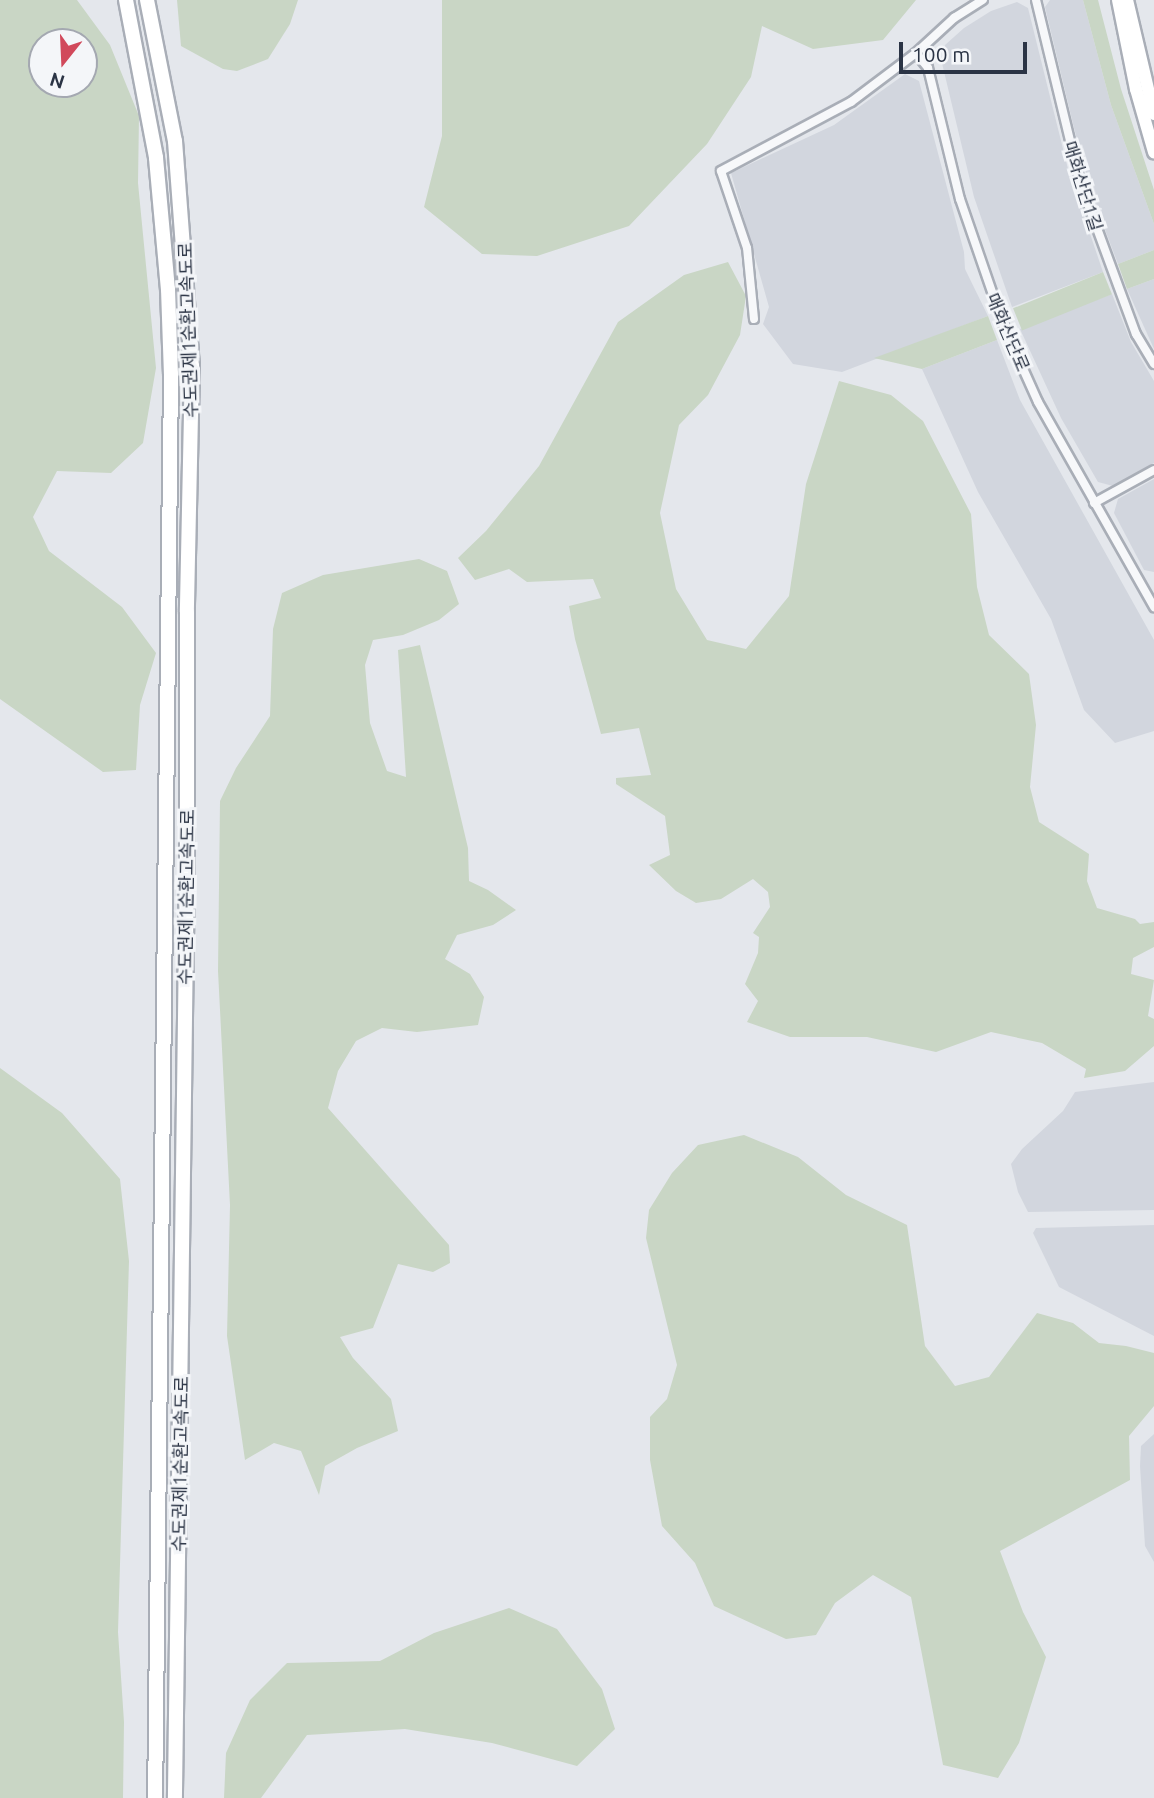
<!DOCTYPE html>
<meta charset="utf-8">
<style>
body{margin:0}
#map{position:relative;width:1154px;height:1798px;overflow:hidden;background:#e4e7ec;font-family:Ubuntu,"Noto Sans KR",sans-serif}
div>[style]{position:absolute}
.built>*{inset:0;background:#d2d6de}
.green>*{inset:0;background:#c9d6c5;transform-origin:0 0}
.roads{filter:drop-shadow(2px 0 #a9aeb7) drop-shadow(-2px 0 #a9aeb7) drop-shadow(0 2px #a9aeb7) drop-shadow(0 -2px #a9aeb7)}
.minor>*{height:8px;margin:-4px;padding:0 4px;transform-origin:4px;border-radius:4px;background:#f7f8fa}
.primary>*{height:12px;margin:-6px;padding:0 6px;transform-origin:6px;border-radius:6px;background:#fff}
.motorway>*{height:14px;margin:-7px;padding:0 7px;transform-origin:7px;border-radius:7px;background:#fff}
span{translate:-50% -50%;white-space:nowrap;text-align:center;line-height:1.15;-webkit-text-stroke:6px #f4f6f9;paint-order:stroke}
.street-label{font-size:18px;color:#2b3445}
.north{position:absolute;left:28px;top:28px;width:70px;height:70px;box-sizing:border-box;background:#f4f6f9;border:2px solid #a4a8b1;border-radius:50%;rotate:198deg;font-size:19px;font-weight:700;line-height:28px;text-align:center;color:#2b3445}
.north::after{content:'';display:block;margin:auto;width:24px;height:32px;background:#d1495b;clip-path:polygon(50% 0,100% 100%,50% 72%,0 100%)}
.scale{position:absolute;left:899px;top:42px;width:128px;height:32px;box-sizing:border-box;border:4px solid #2b3445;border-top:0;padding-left:9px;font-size:21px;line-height:24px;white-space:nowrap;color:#2b3445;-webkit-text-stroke:5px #f4f6f9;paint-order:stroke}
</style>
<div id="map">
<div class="built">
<div style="clip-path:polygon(1050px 0,1083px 0,1111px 105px,1154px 224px,1154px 250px,1118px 264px,1093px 198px,1074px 128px,1045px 7px)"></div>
<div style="clip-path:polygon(1017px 2px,1028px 8px,1068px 169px,1103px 272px,1012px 307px,974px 197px,941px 59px,945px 45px,964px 28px,991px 11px)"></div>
<div style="clip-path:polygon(905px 74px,919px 81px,964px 252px,965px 269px,988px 316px,842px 372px,793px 364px,763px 324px,769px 307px,731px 173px,834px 125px)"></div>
<div style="clip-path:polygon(1154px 279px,1154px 349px,1127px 289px)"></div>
<div style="clip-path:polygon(1112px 294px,1131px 342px,1154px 381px,1154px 463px,1113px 486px,1098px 482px,1061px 418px,1020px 329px)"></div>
<div style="clip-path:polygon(997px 340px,1020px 400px,1154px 640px,1154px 731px,1115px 743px,1084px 710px,1051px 619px,978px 492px,922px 369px)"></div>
<div style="clip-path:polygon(1154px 479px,1154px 572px,1144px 570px,1114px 513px,1118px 499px)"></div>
<div style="clip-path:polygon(1154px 1082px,1154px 1210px,1028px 1212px,1018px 1192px,1011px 1164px,1022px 1149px,1063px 1111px,1075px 1092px)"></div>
<div style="clip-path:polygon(1154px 1225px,1154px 1336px,1059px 1287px,1033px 1233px,1036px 1228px)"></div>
<div style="clip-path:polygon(1154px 1434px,1154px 1562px,1145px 1546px,1140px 1466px,1141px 1446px)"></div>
</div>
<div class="green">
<div style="clip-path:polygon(evenodd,0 0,77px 0,110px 45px,139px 116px,138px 183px,156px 368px,143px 443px,111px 473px,57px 471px,33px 517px,49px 551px,122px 607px,156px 653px,140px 705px,136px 770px,103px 772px,0 699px,0 0,42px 42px,84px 42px,84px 84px,42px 84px,42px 42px)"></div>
<div style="clip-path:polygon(177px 0,298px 0,290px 24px,268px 59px,237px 71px,223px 69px,181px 46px)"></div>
<div style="clip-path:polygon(442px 0,916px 0,883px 40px,813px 49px,762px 26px,751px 77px,707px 144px,629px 226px,537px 256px,482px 254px,424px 207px,442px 136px)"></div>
<div style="clip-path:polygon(1083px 0,1098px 0,1121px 89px,1154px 190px,1154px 224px,1111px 105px)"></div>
<div style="clip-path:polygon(1154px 250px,1154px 279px,1127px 289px,1118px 264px)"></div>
<div style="clip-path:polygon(728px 262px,746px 296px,740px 335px,708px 395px,679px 425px,660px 513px,676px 589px,707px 640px,746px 649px,789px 596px,806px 484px,839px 381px,891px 395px,923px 421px,971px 514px,977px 587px,989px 635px,1029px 674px,1036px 725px,1030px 787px,1039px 822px,1089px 854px,1087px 881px,1097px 908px,1135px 919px,1140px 924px,1154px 922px,1154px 947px,1133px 958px,1131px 974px,1154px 980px,1148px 1016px,1154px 1019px,1154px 1046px,1125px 1071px,1084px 1078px,1086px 1069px,1042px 1043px,991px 1032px,936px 1052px,867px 1037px,790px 1037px,747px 1022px,758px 1001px,745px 984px,758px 953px,759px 937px,753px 933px,770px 907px,768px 892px,753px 879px,721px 899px,696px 903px,676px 891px,649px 865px,670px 855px,665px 816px,616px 784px,616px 778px,651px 775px,639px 728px,601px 734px,575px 639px,569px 606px,601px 598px,593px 579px,527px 582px,509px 569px,475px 580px,458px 558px,486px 531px,539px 466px,618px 322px,684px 275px)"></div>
<div style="left:1103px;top:272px;width:24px;height:97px;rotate:68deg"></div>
<div style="clip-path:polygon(988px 316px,997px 340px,922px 369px,874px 358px)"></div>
<div style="clip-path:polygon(419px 559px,447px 571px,459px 604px,439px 620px,403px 635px,373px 640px,365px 665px,370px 723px,387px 771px,406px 777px,398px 650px,420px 645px,468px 848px,469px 881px,488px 890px,516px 910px,493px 925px,457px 935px,445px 959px,470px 974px,484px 997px,478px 1025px,417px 1032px,382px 1028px,356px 1041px,338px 1071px,328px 1108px,449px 1245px,450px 1263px,433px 1272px,398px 1264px,373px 1328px,340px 1337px,353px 1358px,391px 1399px,398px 1431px,357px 1448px,325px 1466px,319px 1495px,301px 1451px,274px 1443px,245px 1460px,227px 1336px,230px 1205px,218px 971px,220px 801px,236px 768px,270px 716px,273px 629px,282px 593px,323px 575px)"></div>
<div style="clip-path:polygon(0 1068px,62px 1113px,120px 1179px,129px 1261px,118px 1632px,124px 1722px,123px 1798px,0 1798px)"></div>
<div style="clip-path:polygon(744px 1135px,798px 1157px,846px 1195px,907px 1225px,925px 1346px,955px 1386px,989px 1377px,1037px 1313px,1073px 1323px,1099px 1343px,1126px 1346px,1154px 1353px,1154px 1406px,1129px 1436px,1130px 1480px,1000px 1551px,1023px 1612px,1046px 1657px,1019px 1743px,998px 1778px,943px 1765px,911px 1597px,873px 1575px,835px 1603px,816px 1635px,786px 1639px,714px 1606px,695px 1563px,662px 1526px,650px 1460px,650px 1417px,667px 1399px,677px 1365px,646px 1238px,649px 1210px,672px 1173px,698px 1145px)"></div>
<div style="clip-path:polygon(509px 1608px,557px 1629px,602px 1689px,615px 1729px,577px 1766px,492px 1743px,405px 1729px,307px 1735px,261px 1798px,224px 1798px,226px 1753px,250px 1700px,287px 1663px,380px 1661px,434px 1633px)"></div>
</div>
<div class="roads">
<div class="minor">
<div style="left:1036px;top:0;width:187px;rotate:76.4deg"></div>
<div style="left:1080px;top:182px;width:162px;rotate:69.8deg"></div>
<div style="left:1136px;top:334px;width:35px;rotate:59deg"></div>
<div style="left:916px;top:53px;width:19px;rotate:51deg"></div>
<div style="left:928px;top:68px;width:135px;rotate:76.3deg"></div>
<div style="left:960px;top:199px;width:132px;rotate:71deg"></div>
<div style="left:1003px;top:324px;width:85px;rotate:65.8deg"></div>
<div style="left:1038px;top:402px;width:236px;rotate:60.5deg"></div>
<div style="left:754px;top:319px;width:71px;rotate:-95.6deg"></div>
<div style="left:747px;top:248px;width:81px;rotate:-108.7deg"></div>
<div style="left:721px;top:171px;width:147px;rotate:-28deg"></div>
<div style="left:851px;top:102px;width:81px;rotate:-37deg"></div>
<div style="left:916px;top:53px;width:52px;rotate:-42.6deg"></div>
<div style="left:954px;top:18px;width:34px;rotate:-32deg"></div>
<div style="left:1094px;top:503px;width:68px;rotate:-28.8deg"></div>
</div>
<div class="primary">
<div style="left:1118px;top:0;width:91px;rotate:78.6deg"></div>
<div style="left:1136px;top:89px;width:66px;rotate:74.1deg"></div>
<div style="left:1127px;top:0;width:117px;rotate:76.7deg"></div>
</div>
<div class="motorway">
<div style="left:126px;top:0;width:161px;rotate:79.2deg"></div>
<div style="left:156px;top:158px;width:132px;rotate:84.8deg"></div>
<div style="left:168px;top:289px;width:85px;rotate:88deg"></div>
<div style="left:171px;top:374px;width:1424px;rotate:90.64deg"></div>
<div style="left:147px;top:0;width:144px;rotate:78.8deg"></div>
<div style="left:175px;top:141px;width:226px;rotate:85.7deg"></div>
<div style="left:192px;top:366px;width:246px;rotate:91.2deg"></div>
<div style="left:187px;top:612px;width:251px;rotate:90deg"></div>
<div style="left:187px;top:863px;width:935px;rotate:90.74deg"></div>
</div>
</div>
<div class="street-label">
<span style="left:1083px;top:186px;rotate:73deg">매화산단1길</span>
<span style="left:188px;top:330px;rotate:-92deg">수도권제1순환고속도로</span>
<span style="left:1008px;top:332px;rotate:67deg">매화산단로</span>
<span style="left:186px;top:897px;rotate:-89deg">수도권제1순환고속도로</span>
<span style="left:180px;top:1464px;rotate:-89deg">수도권제1순환고속도로</span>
</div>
<div class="north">N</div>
<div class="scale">100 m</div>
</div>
